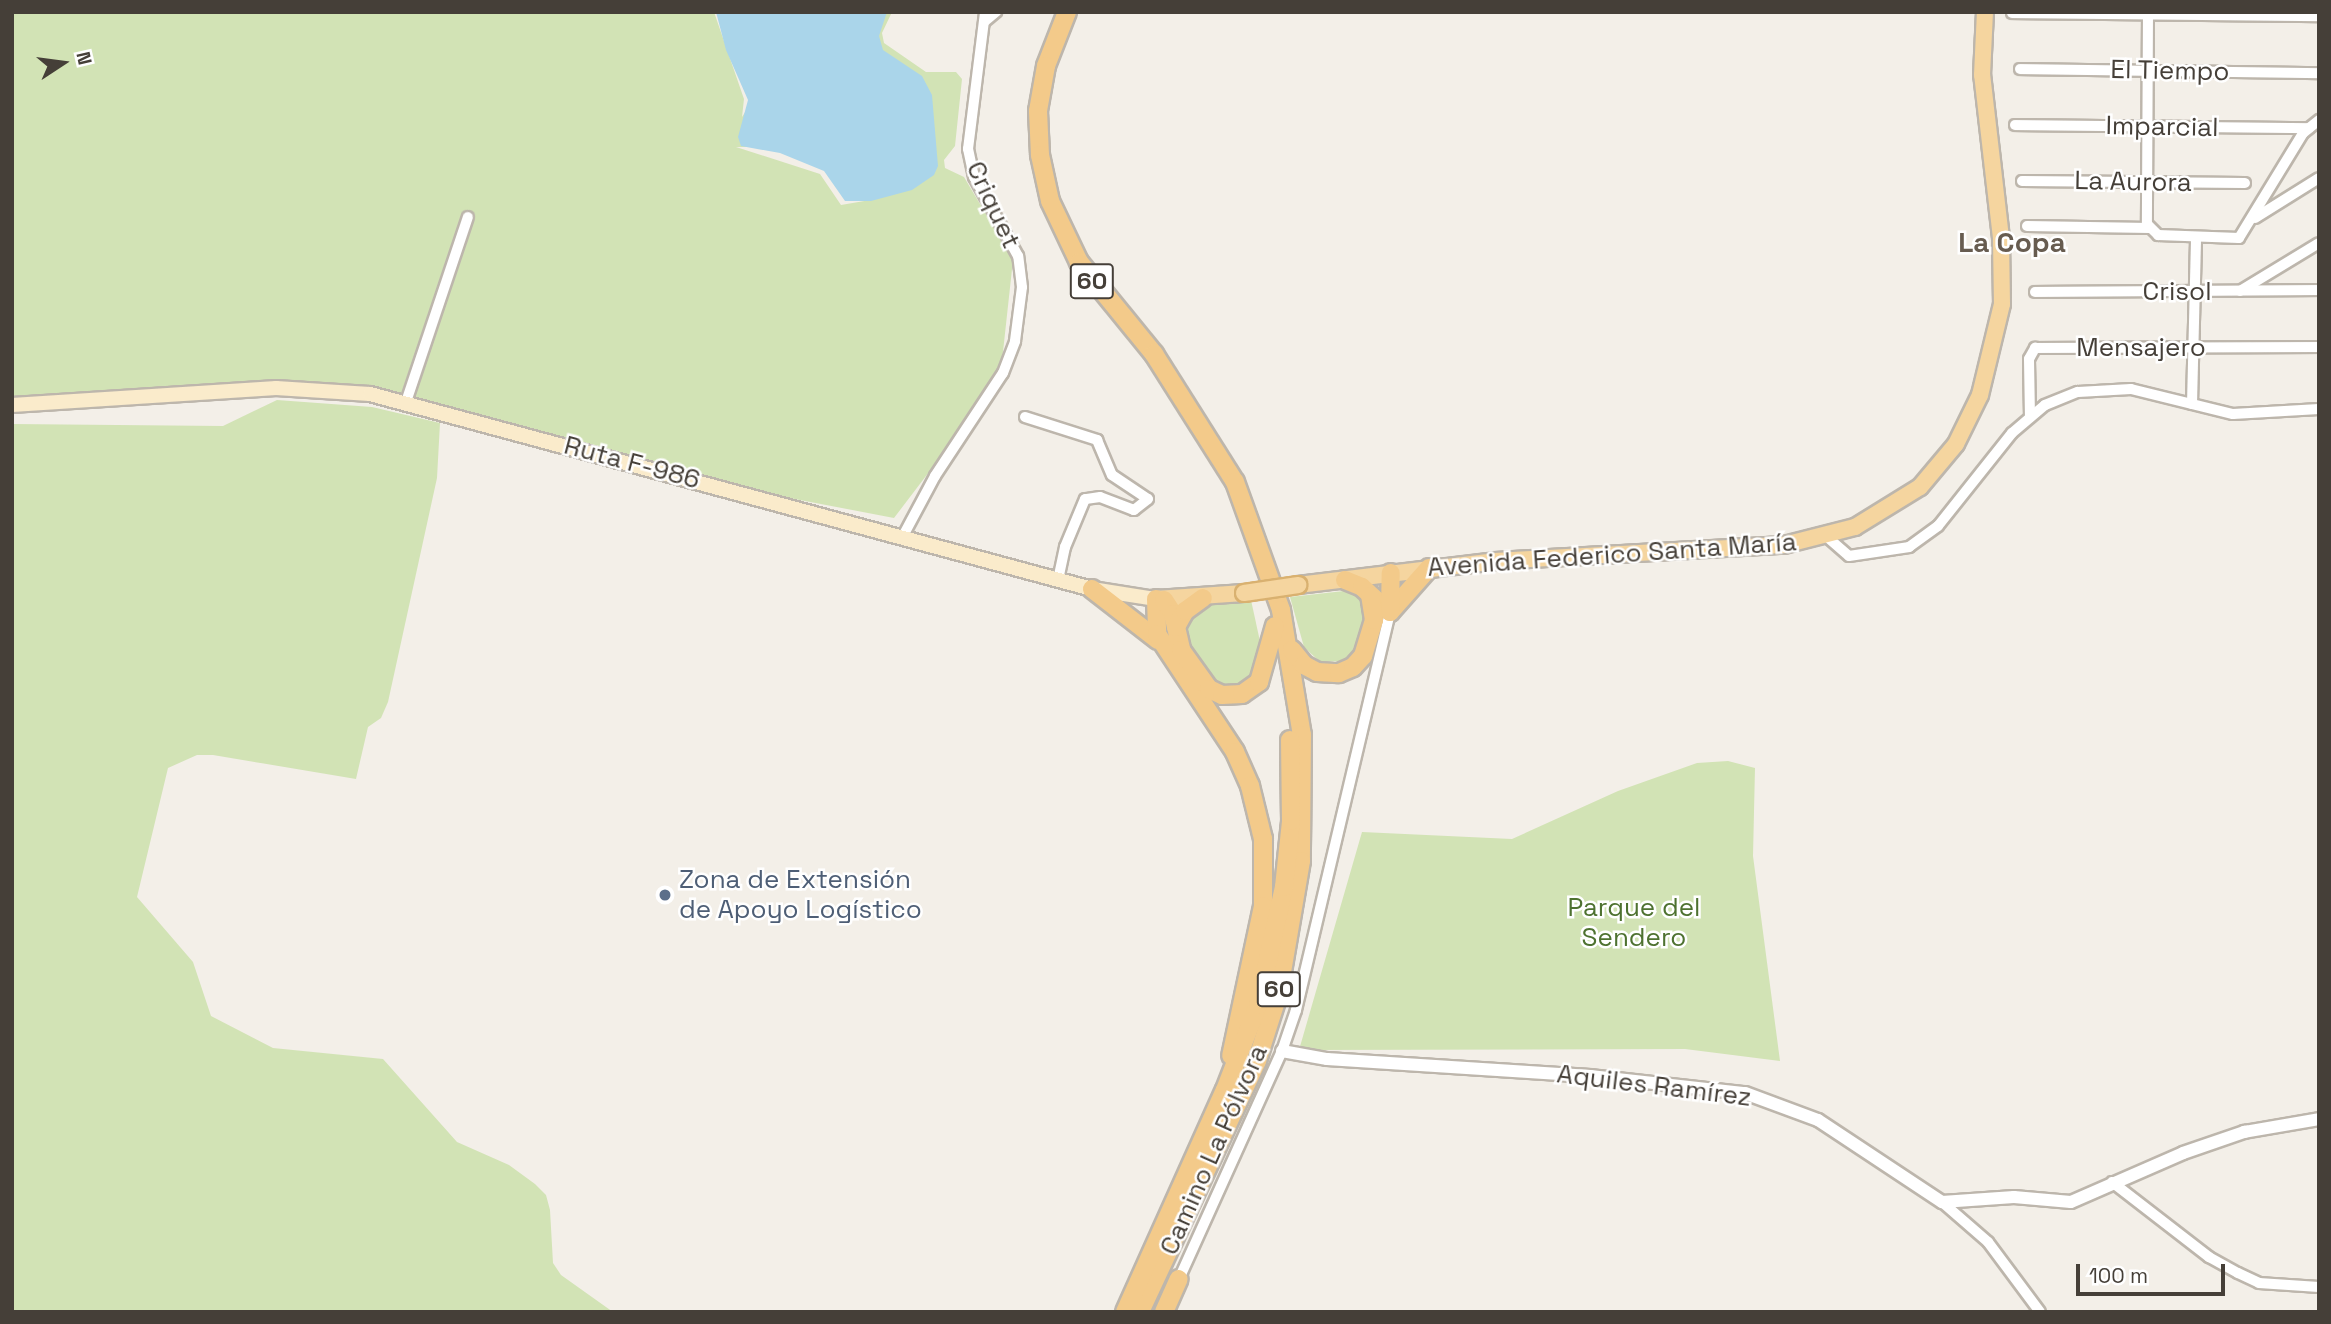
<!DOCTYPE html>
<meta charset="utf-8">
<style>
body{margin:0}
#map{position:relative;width:2331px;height:1324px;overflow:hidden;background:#f3efe8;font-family:"Space Grotesk",sans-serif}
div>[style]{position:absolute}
.green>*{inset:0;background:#d2e3b5}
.water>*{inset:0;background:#aad5ea}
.roads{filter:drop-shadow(2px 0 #bdb6ac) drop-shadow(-2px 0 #bdb6ac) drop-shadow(0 2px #bdb6ac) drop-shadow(0 -2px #bdb6ac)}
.minor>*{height:10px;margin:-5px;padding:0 5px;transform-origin:5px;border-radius:5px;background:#fff}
.tertiary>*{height:12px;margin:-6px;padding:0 6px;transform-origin:6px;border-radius:6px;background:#fff}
.secondary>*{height:14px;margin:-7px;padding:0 7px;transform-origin:7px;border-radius:7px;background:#faebcb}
.primary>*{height:16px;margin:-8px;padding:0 8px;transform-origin:8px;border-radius:8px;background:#f5d59f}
.trunk>*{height:18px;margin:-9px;padding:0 9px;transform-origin:9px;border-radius:9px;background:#f3ca8a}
.bridges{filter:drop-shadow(2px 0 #d9b170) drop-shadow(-2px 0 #d9b170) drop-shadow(0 2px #d9b170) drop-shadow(0 -2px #d9b170)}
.primary-bridge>*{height:16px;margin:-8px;padding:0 8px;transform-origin:8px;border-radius:8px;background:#f5d59f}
.dots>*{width:19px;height:19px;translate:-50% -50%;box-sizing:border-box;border:4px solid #fff;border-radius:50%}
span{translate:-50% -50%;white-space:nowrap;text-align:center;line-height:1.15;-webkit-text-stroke:5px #fff;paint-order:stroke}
.shield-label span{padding:2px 5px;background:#fff;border:2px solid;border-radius:5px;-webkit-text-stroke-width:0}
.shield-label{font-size:24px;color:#453f38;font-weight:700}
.street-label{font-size:26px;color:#453f38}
.service-label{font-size:26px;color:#4e5e75}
.left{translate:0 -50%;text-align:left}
.park-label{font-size:26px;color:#4e7230}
.neighbourhood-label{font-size:28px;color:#675c50;font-weight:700}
.frame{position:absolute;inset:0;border:14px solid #453f38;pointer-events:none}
.north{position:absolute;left:28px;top:28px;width:70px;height:70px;-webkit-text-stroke:5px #fff;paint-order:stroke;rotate:77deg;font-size:19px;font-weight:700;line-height:28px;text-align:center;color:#453f38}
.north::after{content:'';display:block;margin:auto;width:24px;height:32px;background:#453f38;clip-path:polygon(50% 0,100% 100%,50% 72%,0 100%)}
.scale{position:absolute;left:2076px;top:1264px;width:149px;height:32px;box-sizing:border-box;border:4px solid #453f38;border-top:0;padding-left:9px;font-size:21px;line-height:24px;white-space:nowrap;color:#453f38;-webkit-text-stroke:5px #fff;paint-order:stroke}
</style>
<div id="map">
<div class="green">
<div style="clip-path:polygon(evenodd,12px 12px,714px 12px,744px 99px,742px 117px,751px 103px,722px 12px,892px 12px,882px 33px,884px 43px,926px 72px,956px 72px,962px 79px,955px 146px,944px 160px,945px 168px,964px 177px,1013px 260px,1002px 361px,961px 430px,894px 518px,748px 490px,362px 387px,248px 381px,12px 399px,12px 12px,736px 147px,765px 147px,839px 173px,876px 199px,841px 205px,820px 174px,736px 147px)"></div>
<div style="clip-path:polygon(277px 400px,372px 407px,440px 423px,437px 478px,388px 702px,381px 718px,368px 727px,356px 779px,213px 755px,197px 755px,168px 768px,137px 897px,193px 962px,211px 1016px,273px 1048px,383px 1059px,457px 1142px,509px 1165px,535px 1184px,546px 1195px,550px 1210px,553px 1263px,561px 1275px,613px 1312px,12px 1312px,12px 424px,223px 426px)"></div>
<div style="clip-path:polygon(1344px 591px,1361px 597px,1367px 615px,1356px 648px,1343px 661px,1320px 662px,1304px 647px,1290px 597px)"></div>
<div style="clip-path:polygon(1251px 600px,1261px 646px,1252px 677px,1229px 689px,1214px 683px,1186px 646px,1185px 626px,1199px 605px)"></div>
<div style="clip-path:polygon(1728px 761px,1755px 768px,1753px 856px,1780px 1061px,1685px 1049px,1299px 1050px,1362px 832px,1512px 839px,1618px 791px,1697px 763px)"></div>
</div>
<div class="water">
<div style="clip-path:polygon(716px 12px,887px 12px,879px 36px,883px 50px,922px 76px,932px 95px,938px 166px,934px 175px,912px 190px,871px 201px,845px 201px,824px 171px,780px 153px,741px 146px,738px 137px,748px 100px,726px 50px)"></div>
</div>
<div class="roads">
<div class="minor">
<div style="left:2148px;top:12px;width:212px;rotate:90.3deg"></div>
<div style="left:2147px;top:224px;width:16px;rotate:45deg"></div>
<div style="left:2158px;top:235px;width:81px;rotate:2.1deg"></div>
<div style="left:2239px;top:238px;width:123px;rotate:-58.6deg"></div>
<div style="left:2303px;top:133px;width:21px;rotate:-39deg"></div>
<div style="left:2012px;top:13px;width:307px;rotate:0.6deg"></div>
<div style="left:984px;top:22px;width:16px;rotate:-40deg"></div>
<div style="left:2020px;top:69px;width:299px;rotate:0.8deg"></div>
<div style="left:2015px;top:125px;width:294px;rotate:0.6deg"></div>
<div style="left:2022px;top:181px;width:223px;rotate:0.5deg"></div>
<div style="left:2255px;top:218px;width:75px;rotate:-32deg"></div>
<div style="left:2027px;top:226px;width:123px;rotate:0.9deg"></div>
<div style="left:2240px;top:291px;width:92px;rotate:-31.3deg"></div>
<div style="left:2035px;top:292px;width:284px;rotate:-0.4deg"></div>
<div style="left:406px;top:402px;width:195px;rotate:-71.5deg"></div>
<div style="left:2192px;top:404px;width:166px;rotate:-88.6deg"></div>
<div style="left:1025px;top:417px;width:76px;rotate:17.7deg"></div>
<div style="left:1097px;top:440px;width:38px;rotate:67deg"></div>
<div style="left:1112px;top:475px;width:43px;rotate:33.7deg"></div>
<div style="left:1148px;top:499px;width:18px;rotate:142deg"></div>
<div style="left:1134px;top:510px;width:36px;rotate:-159deg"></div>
<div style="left:1100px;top:497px;width:15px;rotate:172deg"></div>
<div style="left:1085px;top:499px;width:52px;rotate:112.6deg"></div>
<div style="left:1065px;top:547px;width:33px;rotate:102deg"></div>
<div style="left:2030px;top:417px;width:58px;rotate:-91deg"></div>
<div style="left:2029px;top:359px;width:13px;rotate:-61deg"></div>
<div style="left:2035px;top:348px;width:284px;rotate:-0.2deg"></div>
<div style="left:903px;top:536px;width:68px;rotate:-61.9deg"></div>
<div style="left:935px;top:476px;width:123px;rotate:-56.6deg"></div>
<div style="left:1003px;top:373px;width:34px;rotate:-69deg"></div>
<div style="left:1015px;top:341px;width:54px;rotate:-82.6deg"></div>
<div style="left:1022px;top:287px;width:31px;rotate:-97deg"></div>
<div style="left:1018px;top:256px;width:90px;rotate:-119.1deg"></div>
<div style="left:974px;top:177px;width:29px;rotate:-102deg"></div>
<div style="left:968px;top:149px;width:138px;rotate:-82.9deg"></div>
<div style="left:1826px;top:536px;width:30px;rotate:41deg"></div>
<div style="left:1849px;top:556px;width:61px;rotate:-8.5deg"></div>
<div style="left:1909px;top:547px;width:36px;rotate:-36deg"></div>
<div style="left:1938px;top:526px;width:119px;rotate:-51.5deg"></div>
<div style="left:2012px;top:433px;width:43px;rotate:-40.3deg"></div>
<div style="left:2045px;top:405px;width:35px;rotate:-22deg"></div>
<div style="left:2078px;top:392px;width:53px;rotate:-3.2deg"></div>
<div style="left:2131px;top:389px;width:105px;rotate:13.8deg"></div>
<div style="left:2233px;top:414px;width:86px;rotate:-3.3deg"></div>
<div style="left:2112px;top:1182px;width:123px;rotate:37.7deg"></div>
<div style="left:2209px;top:1257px;width:33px;rotate:29deg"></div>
<div style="left:2238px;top:1273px;width:23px;rotate:25deg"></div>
<div style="left:2259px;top:1283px;width:60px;rotate:3.8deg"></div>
<div style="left:1942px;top:1202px;width:61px;rotate:41deg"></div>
<div style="left:1988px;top:1242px;width:87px;rotate:53.4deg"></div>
<div style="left:1179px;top:1279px;width:250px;rotate:-65.7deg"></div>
<div style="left:1282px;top:1051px;width:43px;rotate:-71.1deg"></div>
<div style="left:1296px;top:1010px;width:409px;rotate:-76.7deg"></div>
</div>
<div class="tertiary">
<div style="left:1282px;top:1051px;width:46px;rotate:10.1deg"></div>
<div style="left:1327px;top:1059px;width:264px;rotate:3.7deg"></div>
<div style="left:1590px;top:1076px;width:156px;rotate:6.3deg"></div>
<div style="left:1745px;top:1093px;width:78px;rotate:20.3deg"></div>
<div style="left:1818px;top:1120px;width:149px;rotate:33.5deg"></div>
<div style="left:1942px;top:1202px;width:72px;rotate:-4deg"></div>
<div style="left:2014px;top:1197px;width:57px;rotate:5deg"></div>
<div style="left:2071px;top:1202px;width:122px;rotate:-23.6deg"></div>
<div style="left:2183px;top:1153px;width:65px;rotate:-19deg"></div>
<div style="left:2244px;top:1132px;width:76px;rotate:-9.8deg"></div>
</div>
<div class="secondary">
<div style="left:12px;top:405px;width:265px;rotate:-3.7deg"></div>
<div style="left:276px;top:388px;width:94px;rotate:3.7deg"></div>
<div style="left:370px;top:394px;width:748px;rotate:15.11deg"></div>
<div style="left:1092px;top:589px;width:65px;rotate:8.9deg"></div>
</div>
<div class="primary">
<div style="left:1298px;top:585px;width:198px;rotate:-6.9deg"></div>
<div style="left:1495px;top:561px;width:289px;rotate:-3.2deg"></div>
<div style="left:1784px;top:545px;width:73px;rotate:-14.2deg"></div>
<div style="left:1855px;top:527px;width:76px;rotate:-31.6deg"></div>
<div style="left:1920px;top:487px;width:56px;rotate:-50.1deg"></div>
<div style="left:1956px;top:444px;width:55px;rotate:-63.9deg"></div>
<div style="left:1980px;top:395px;width:94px;rotate:-76.4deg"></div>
<div style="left:2002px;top:304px;width:66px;rotate:-90.9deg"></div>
<div style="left:2001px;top:238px;width:164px;rotate:-96.6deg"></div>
<div style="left:1982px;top:75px;width:63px;rotate:-87.3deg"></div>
<div style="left:1156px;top:599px;width:88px;rotate:-3.9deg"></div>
</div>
<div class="trunk">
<div style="left:1067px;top:12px;width:58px;rotate:111.3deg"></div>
<div style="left:1046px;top:66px;width:46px;rotate:100.1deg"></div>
<div style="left:1038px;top:111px;width:44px;rotate:87.4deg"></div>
<div style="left:1040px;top:155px;width:47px;rotate:77.7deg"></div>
<div style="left:1050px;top:201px;width:68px;rotate:64.6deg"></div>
<div style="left:1079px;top:262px;width:119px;rotate:50.8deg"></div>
<div style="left:1154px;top:354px;width:151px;rotate:57.7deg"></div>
<div style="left:1235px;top:482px;width:136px;rotate:70.2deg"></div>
<div style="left:1281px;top:610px;width:127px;rotate:80.5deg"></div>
<div style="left:1302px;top:735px;width:126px;rotate:90.5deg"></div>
<div style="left:1301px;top:861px;width:136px;rotate:99.7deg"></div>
<div style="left:1278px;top:995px;width:69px;rotate:107.7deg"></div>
<div style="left:1257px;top:1061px;width:277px;rotate:115deg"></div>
<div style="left:1345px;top:580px;width:18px;rotate:22deg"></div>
<div style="left:1362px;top:587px;width:23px;rotate:43deg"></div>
<div style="left:1092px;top:589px;width:83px;rotate:37.7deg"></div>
<div style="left:1156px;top:599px;width:35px;rotate:88deg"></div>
<div style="left:1157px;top:634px;width:141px;rotate:56.5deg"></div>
<div style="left:1235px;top:752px;width:37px;rotate:66deg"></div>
<div style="left:1250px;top:786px;width:55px;rotate:76.2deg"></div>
<div style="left:1263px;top:839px;width:67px;rotate:90deg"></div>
<div style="left:1263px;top:906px;width:153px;rotate:102deg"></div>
<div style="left:1164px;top:600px;width:17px;rotate:57deg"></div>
<div style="left:1173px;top:614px;width:37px;rotate:77deg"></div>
<div style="left:1181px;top:650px;width:48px;rotate:54.3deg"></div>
<div style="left:1209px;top:689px;width:14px;rotate:25deg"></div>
<div style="left:1222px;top:695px;width:20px;rotate:-3deg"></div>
<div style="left:1242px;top:694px;width:21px;rotate:-35deg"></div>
<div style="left:1259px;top:682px;width:58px;rotate:-74.1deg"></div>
<div style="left:1390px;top:612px;width:59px;rotate:-48.4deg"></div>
<div style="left:1390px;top:612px;width:39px;rotate:-89deg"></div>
<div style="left:1176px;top:627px;width:18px;rotate:-61deg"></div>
<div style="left:1185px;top:611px;width:22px;rotate:-36deg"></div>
<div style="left:1292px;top:650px;width:19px;rotate:51deg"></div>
<div style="left:1304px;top:665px;width:15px;rotate:28deg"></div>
<div style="left:1317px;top:672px;width:22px;rotate:3deg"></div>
<div style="left:1339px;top:673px;width:15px;rotate:-23deg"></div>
<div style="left:1353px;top:667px;width:15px;rotate:-48deg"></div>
<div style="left:1363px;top:656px;width:38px;rotate:-73deg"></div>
<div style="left:1374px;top:620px;width:24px;rotate:-99deg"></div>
<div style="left:1125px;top:1312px;width:243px;rotate:-65.8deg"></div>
<div style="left:1225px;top:1090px;width:91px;rotate:-68.8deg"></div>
<div style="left:1258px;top:1005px;width:121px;rotate:-77.6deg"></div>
<div style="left:1284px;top:887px;width:66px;rotate:-83.9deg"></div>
<div style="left:1291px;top:821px;width:81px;rotate:-90.7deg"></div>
<div style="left:1164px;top:1312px;width:36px;rotate:-66deg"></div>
</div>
</div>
<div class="bridges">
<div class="primary-bridge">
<div style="left:1244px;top:593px;width:55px;rotate:-8.4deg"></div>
</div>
</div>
<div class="dots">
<div style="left:665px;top:895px;background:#5c6f8a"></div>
</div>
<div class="shield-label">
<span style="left:1092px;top:281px">60</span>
<span style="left:1279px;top:989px">60</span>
</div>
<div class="street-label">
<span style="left:2170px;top:71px;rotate:1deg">El Tiempo</span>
<span style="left:2162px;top:127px;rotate:1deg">Imparcial</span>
<span style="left:2133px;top:182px;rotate:1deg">La Aurora</span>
<span style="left:993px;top:205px;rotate:65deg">Criquet</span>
<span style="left:2177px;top:292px">Crisol</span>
<span style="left:2141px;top:348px">Mensajero</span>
<span style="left:632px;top:463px;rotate:15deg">Ruta F-986</span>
<span style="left:1612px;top:555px;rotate:-4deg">Avenida Federico Santa María</span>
<span style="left:1654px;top:1086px;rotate:7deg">Aquiles Ramírez</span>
<span style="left:1214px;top:1150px;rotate:-66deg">Camino La Pólvora</span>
</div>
<div class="service-label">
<span class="left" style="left:679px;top:895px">Zona de Extensión<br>de Apoyo Logístico</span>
</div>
<div class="park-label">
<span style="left:1634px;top:923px">Parque del<br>Sendero</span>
</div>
<div class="neighbourhood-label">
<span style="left:2012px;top:242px">La Copa</span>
</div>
<div class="frame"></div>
<div class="north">N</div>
<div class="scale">100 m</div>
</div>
